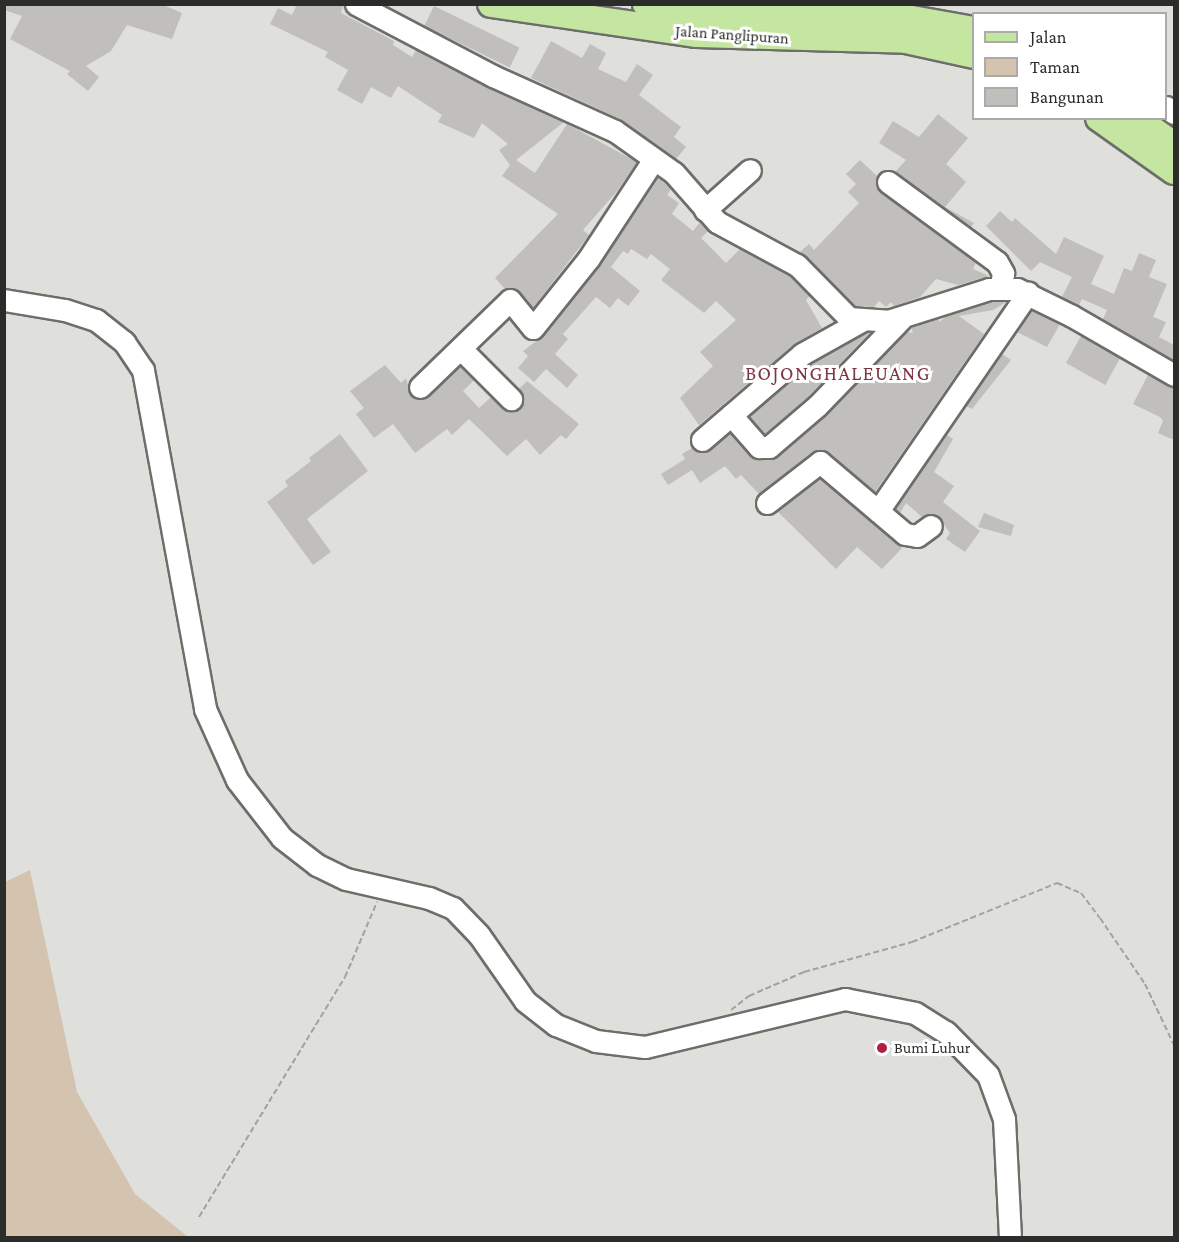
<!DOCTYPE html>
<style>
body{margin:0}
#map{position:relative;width:1179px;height:1242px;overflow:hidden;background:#dfdfdb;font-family:"Crimson Pro",serif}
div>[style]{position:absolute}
.green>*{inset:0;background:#d3c3af}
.building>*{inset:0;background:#c0bfbb;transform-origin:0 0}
.path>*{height:2px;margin-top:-1px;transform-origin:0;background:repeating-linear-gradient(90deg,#a2a29f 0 6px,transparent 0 9px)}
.roads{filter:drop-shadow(2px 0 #6d6e6a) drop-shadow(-2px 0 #6d6e6a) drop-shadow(0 2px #6d6e6a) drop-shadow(0 -2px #6d6e6a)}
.minor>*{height:21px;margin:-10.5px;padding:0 10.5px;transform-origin:10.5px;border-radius:10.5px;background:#fff}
.major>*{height:26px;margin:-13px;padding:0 13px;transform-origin:13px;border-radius:13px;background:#c4e6a1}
.dots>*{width:16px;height:16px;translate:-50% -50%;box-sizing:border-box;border:3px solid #fff;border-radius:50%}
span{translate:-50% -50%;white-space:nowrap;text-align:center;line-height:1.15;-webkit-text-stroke:6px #fff;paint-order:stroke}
.street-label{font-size:16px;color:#2c2c2a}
.poi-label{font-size:16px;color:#2c2c2a}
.left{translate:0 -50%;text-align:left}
.quarter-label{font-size:20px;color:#7e363f;letter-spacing:1.5px}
.frame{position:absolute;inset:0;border:6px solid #2c2c2a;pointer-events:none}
.legend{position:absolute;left:972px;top:12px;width:195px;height:108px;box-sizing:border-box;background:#fff;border:2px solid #ababaa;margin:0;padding:8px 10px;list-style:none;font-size:18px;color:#2c2c2a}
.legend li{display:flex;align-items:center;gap:12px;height:30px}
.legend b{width:30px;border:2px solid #ababaa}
</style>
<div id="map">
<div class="green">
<div style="clip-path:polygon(30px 870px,77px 1092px,135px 1194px,188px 1237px,5px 1237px,5px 882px)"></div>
</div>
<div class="building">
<div style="clip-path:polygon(4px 4px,161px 4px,182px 13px,172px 39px,127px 25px,111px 51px,86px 66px,99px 77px,88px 91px,67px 74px,70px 71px,10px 39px,22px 16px,4px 10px)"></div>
<div style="clip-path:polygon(297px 4px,343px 4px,341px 13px,394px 41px,393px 45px,412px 57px,416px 50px,564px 122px,516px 160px,535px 173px,567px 124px,637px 162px,618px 190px,583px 230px,589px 235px,533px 308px,519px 291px,505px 289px,495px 278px,558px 214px,502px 176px,510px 165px,499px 150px,508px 144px,482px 123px,474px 138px,438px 122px,442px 115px,398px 86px,391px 98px,371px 87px,362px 104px,337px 90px,348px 70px,325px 57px,328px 52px,270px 24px,278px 8px,292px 15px)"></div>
<div style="left:434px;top:6px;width:95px;height:22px;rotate:26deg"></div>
<div style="clip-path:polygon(551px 41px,582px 58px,590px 44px,606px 53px,598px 69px,626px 82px,637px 64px,653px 75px,639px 95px,681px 127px,674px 137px,686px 147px,676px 159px,620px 119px,531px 78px)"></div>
<div style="clip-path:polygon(938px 114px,968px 138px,946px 164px,966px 182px,945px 207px,974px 223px,971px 227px,895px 172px,906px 160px,879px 143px,893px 121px,919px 137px)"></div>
<div style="clip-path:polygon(860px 160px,877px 176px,876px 187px,880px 192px,976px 262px,973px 269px,989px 276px,958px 285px,936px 279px,920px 297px,894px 306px,891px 302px,886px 307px,879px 301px,874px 307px,855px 306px,800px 252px,809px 244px,814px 250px,859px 203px,848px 192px,856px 184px,846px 174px)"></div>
<div style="clip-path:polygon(657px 177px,671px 189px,667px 195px,679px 203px,672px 214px,693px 231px,700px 222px,708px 231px,701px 238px,726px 263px,740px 249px,789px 275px,810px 296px,806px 300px,822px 328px,794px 344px,699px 425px,680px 398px,713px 366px,700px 352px,736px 320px,716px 301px,704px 313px,661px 280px,670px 269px,651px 254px,647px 259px,631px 249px,628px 254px,623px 251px,611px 267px,640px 291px,628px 306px,618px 298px,610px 308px,596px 297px,563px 334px,568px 339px,555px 354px,578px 375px,567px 388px,546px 369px,534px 382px,518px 368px,528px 356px,523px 351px,543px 336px,599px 266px)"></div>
<div style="clip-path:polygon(1000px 211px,1012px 222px,1015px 218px,1056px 254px,1064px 237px,1104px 256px,1091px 284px,1114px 294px,1124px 268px,1132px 271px,1139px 253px,1156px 260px,1149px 277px,1167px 284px,1153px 317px,1166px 322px,1159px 337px,1174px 345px,1174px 361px,1103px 319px,1107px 310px,1082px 299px,1079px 305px,1062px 297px,1072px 277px,1040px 262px,1031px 271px,986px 226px)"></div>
<div style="clip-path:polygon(991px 302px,1006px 302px,993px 310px,959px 316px,984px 334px,875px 492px,823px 450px,812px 452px,759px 494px,741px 475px,736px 479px,725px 466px,700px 483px,692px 470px,668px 485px,661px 474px,685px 459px,682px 454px,692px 448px,705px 452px,730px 433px,753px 458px,777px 457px,826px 415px,906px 332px,913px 333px,911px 327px,938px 319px,940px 322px,946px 316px)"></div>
<div style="clip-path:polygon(1032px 310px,1060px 324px,1047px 347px,1017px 332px)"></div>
<div style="clip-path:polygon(867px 332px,870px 332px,808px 397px,765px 434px,749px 416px,809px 364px)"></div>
<div style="left:1081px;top:336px;width:45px;height:31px;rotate:29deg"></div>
<div style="clip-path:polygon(1002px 354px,1011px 360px,972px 409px,966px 406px)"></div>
<div style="clip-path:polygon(385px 365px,401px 383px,406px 378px,411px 396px,423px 399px,460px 366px,474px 380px,463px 391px,479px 408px,491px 397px,508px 411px,520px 408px,523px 396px,519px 389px,527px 381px,579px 424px,566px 439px,561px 435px,540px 455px,526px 439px,507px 456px,469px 419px,452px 435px,447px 429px,415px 453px,393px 424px,374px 438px,356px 414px,364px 408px,350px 391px)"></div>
<div style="clip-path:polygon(1148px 375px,1174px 388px,1174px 440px,1158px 433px,1163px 421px,1160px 417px,1133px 404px)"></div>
<div style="clip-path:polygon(340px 434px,368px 471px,307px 519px,331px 552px,313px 565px,267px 502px,288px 486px,285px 481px,311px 461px,309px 458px)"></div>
<div style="clip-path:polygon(946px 434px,953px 439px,934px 472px,954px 486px,943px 502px,980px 531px,965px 552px,946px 539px,950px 533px,937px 515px,922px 517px,906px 503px,900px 513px,895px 509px)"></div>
<div style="clip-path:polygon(820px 478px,902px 548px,882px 569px,857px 547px,836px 569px,777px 511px)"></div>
<div style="clip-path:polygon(984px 513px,1014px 525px,1011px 536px,978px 527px)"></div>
</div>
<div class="path">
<div style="left:731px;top:1010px;width:23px;rotate:-38deg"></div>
<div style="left:749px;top:996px;width:60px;rotate:-23.6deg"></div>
<div style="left:804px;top:972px;width:112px;rotate:-15.5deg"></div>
<div style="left:912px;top:942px;width:157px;rotate:-22.1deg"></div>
<div style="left:1057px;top:883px;width:26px;rotate:23deg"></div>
<div style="left:1081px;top:893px;width:31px;rotate:53deg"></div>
<div style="left:1100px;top:918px;width:80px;rotate:55.7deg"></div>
<div style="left:1145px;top:984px;width:68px;rotate:64.6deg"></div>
<div style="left:199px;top:1217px;width:281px;rotate:-58.7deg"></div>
<div style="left:345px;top:977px;width:82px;rotate:-66.9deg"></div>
</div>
<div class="roads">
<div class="minor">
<div style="left:356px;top:4px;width:155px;rotate:27.7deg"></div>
<div style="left:493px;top:76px;width:134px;rotate:24.3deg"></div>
<div style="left:615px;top:131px;width:72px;rotate:35.4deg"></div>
<div style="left:674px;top:173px;width:65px;rotate:48.7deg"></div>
<div style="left:717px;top:222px;width:91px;rotate:28.3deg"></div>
<div style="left:797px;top:265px;width:74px;rotate:45.5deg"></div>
<div style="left:849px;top:318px;width:39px;rotate:4deg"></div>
<div style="left:888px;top:321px;width:106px;rotate:-17.6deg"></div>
<div style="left:989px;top:289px;width:28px"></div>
<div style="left:1017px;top:289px;width:61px;rotate:26.1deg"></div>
<div style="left:1072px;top:316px;width:118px;rotate:30deg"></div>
<div style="left:1166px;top:107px;width:10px;rotate:37deg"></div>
<div style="left:888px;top:182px;width:135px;rotate:36.3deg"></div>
<div style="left:997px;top:262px;width:13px;rotate:61deg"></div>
<div style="left:1003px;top:273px;width:13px;rotate:99deg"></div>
<div style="left:705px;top:210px;width:60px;rotate:-41.6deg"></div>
<div style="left:4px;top:300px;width:62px;rotate:9.3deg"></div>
<div style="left:65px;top:310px;width:33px;rotate:18deg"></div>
<div style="left:96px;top:320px;width:36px;rotate:38deg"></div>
<div style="left:124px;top:342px;width:34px;rotate:56deg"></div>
<div style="left:143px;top:370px;width:345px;rotate:79.6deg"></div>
<div style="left:205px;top:709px;width:78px;rotate:65.7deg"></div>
<div style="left:237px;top:780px;width:73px;rotate:52.2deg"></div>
<div style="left:282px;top:838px;width:44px;rotate:37.6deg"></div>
<div style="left:317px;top:865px;width:32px;rotate:26deg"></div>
<div style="left:346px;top:879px;width:85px;rotate:12.9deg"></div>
<div style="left:429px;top:898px;width:26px;rotate:23deg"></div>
<div style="left:453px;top:908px;width:37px;rotate:46deg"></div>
<div style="left:479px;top:935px;width:80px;rotate:55.1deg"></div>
<div style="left:525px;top:1001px;width:39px;rotate:38deg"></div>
<div style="left:556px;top:1025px;width:43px;rotate:21.8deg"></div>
<div style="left:596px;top:1041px;width:49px;rotate:7deg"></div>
<div style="left:645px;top:1047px;width:206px;rotate:-13.5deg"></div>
<div style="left:845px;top:999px;width:71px;rotate:11.3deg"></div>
<div style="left:915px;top:1013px;width:36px;rotate:32deg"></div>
<div style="left:946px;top:1032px;width:60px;rotate:45.7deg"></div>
<div style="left:988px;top:1075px;width:47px;rotate:70deg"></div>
<div style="left:1004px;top:1119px;width:119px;rotate:87.1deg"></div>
<div style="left:461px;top:349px;width:71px;rotate:45deg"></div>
<div style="left:420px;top:387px;width:125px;rotate:-44deg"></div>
<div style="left:510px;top:300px;width:36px;rotate:51deg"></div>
<div style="left:533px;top:328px;width:90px;rotate:-51.3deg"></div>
<div style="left:589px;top:258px;width:118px;rotate:-56.7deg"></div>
<div style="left:731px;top:415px;width:43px;rotate:48.8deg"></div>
<div style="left:759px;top:447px;width:10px"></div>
<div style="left:769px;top:447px;width:63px;rotate:-40.5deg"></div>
<div style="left:817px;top:406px;width:121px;rotate:-46deg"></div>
<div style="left:702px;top:440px;width:132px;rotate:-40.7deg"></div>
<div style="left:802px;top:354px;width:68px;rotate:-29.2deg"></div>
<div style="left:767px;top:503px;width:67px;rotate:-37.7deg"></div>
<div style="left:820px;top:462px;width:111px;rotate:40.3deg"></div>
<div style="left:905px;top:534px;width:12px;rotate:9deg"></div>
<div style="left:917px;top:536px;width:17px;rotate:-36deg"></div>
<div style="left:878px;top:511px;width:265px;rotate:-55.5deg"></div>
</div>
<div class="major">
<div style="left:491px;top:4px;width:208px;rotate:8.3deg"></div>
<div style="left:697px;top:34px;width:209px;rotate:1.6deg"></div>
<div style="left:906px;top:40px;width:70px;rotate:12.4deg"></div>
<div style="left:646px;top:4px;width:83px;rotate:7deg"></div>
<div style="left:728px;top:14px;width:156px"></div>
<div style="left:884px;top:14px;width:91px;rotate:10.1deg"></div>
<div style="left:1099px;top:118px;width:92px;rotate:35.2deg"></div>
<div style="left:1136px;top:118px;width:47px;rotate:35.4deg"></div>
</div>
</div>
<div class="dots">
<div style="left:882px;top:1048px;background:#b11e41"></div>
</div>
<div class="street-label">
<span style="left:732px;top:35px;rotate:4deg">Jalan Panglipuran</span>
</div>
<div class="poi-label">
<span class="left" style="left:894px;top:1048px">Bumi Luhur</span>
</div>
<div class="quarter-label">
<span style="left:838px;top:373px">BOJONGHALEUANG</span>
</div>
<div class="frame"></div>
<ul class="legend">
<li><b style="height:8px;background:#c4e6a1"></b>Jalan</li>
<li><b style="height:16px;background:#d3c3af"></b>Taman</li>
<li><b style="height:16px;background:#c0bfbb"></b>Bangunan</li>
</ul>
</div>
